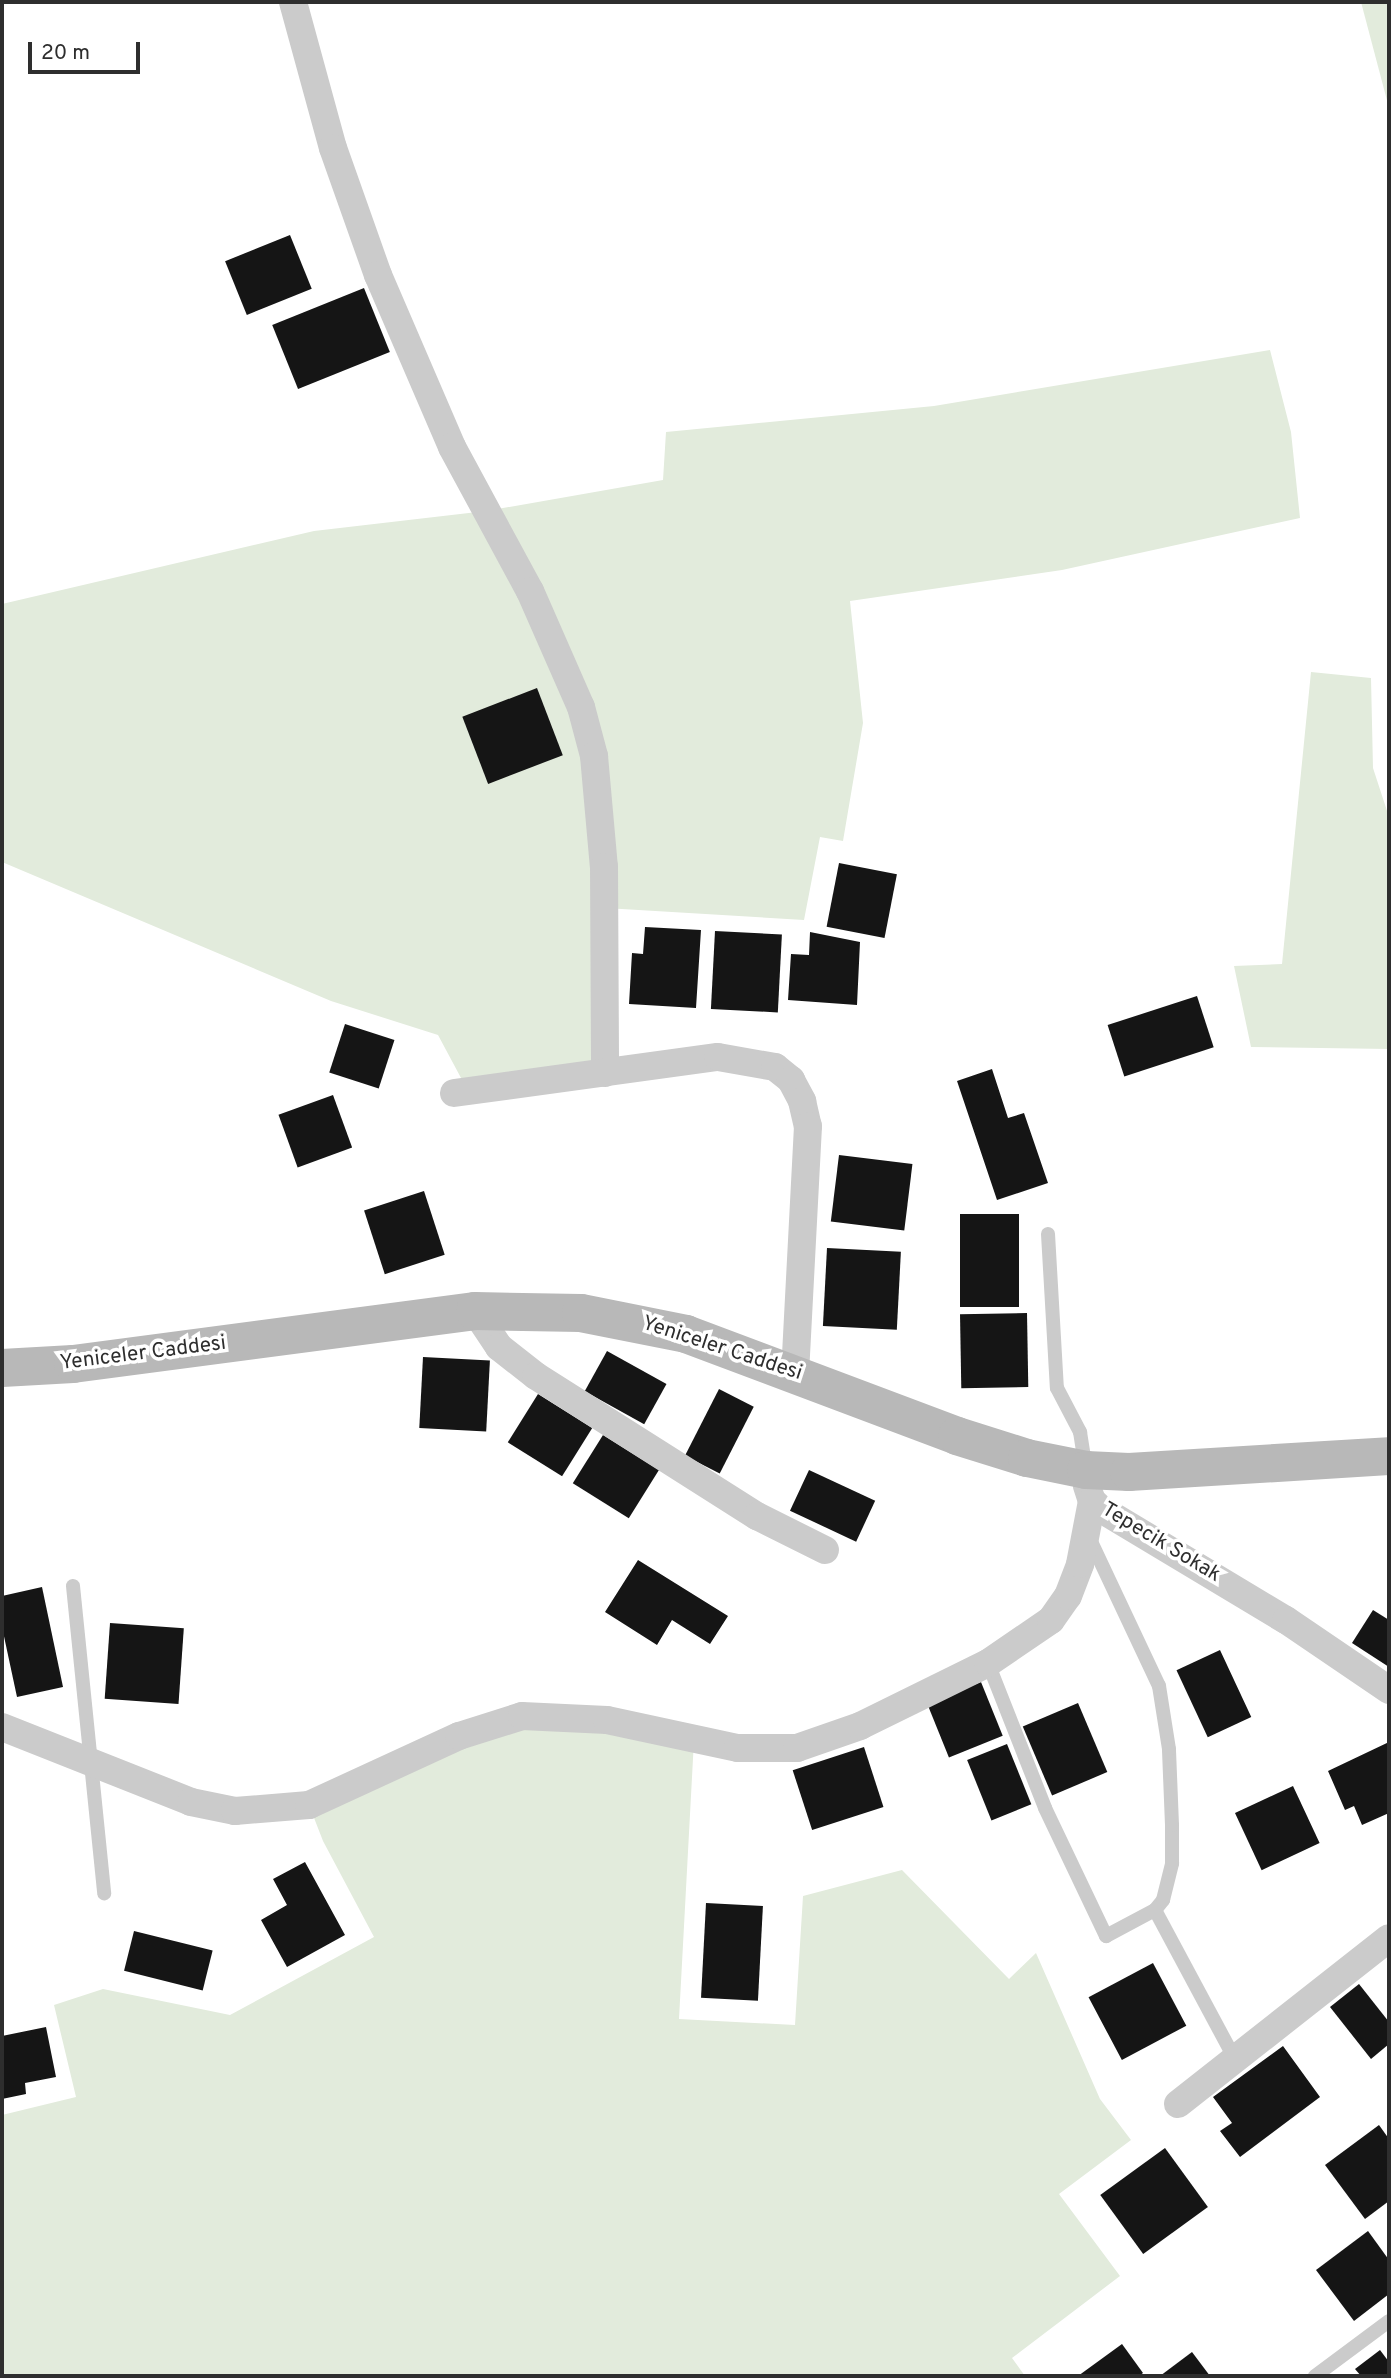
<!DOCTYPE html>
<style>
body{margin:0}
#map{position:relative;width:1391px;height:2378px;overflow:hidden;background:#fff;font-family:Overpass,sans-serif}
div>[style]{position:absolute}
.green>*{inset:0;background:#e2ebdc}
.building>*{inset:0;background:#151515;transform-origin:0 0}
.lane>*{height:14px;margin:-7px;padding:0 7px;transform-origin:7px;border-radius:7px;background:#cbcbcb}
.street>*{height:28px;margin:-14px;padding:0 14px;transform-origin:14px;border-radius:14px;background:#cbcbcb}
.secondary>*{height:38px;margin:-19px;padding:0 19px;transform-origin:19px;border-radius:19px;background:#b8b8b8}
span{translate:-50% -50%;white-space:nowrap;text-align:center;line-height:1.15;-webkit-text-stroke:7px #fff;paint-order:stroke}
.street-label{font-size:21px;color:#2e2e2e}
.frame{position:absolute;inset:0;border:4px solid #2e2e2e;pointer-events:none}
.scale{position:absolute;left:28px;top:42px;width:112px;height:32px;box-sizing:border-box;border:4px solid #2e2e2e;border-top:0;padding-left:9px;font-size:21px;line-height:24px;white-space:nowrap;color:#2e2e2e;-webkit-text-stroke:5px #fff;paint-order:stroke}
</style>
<div id="map">
<div class="green">
<div style="clip-path:polygon(1361px 2px,1389px 2px,1389px 108px)"></div>
<div style="clip-path:polygon(1270px 350px,1291px 432px,1300px 518px,1062px 570px,850px 601px,863px 723px,843px 841px,820px 837px,804px 920px,605px 908px,605px 1073px,468px 1091px,438px 1035px,331px 1001px,2px 862px,2px 604px,314px 531px,486px 511px,663px 480px,666px 432px,934px 406px)"></div>
<div style="clip-path:polygon(1311px 672px,1371px 678px,1373px 768px,1389px 817px,1389px 1049px,1251px 1047px,1234px 966px,1282px 964px)"></div>
<div style="clip-path:polygon(497px 1722px,694px 1740px,679px 2019px,795px 2025px,803px 1896px,902px 1870px,1009px 1979px,1036px 1953px,1100px 2099px,1131px 2140px,1059px 2194px,1120px 2276px,1012px 2358px,1025px 2376px,2px 2376px,2px 2115px,76px 2097px,54px 2005px,103px 1989px,230px 2015px,374px 1937px,323px 1841px,309px 1805px)"></div>
</div>
<div class="building">
<div style="left:290px;top:235px;width:58px;height:70px;rotate:68deg"></div>
<div style="left:364px;top:288px;width:69px;height:99px;rotate:68deg"></div>
<div style="left:537px;top:688px;width:72px;height:80px;rotate:69deg"></div>
<div style="left:839px;top:863px;width:59px;height:65px;rotate:11deg"></div>
<div style="clip-path:polygon(645px 927px,701px 930px,696px 1008px,629px 1004px,632px 953px,643px 954px)"></div>
<div style="left:715px;top:931px;width:67px;height:78px;rotate:3deg"></div>
<div style="clip-path:polygon(810px 932px,860px 942px,857px 1005px,788px 1000px,791px 954px,809px 955px)"></div>
<div style="left:1197px;top:996px;width:54px;height:94px;rotate:72deg"></div>
<div style="left:345px;top:1024px;width:52px;height:51px;rotate:18deg"></div>
<div style="clip-path:polygon(992px 1069px,1008px 1118px,1024px 1113px,1048px 1183px,997px 1200px,957px 1081px)"></div>
<div style="left:333px;top:1095px;width:56px;height:58px;rotate:70deg"></div>
<div style="left:839px;top:1155px;width:74px;height:67px;rotate:7deg"></div>
<div style="left:424px;top:1191px;width:67px;height:63px;rotate:72deg"></div>
<div style="left:960px;top:1214px;width:59px;height:93px"></div>
<div style="left:827px;top:1248px;width:74px;height:78px;rotate:3deg"></div>
<div style="left:1027px;top:1313px;width:74px;height:67px;rotate:89deg"></div>
<div style="left:607px;top:1351px;width:68px;height:46px;rotate:29deg"></div>
<div style="left:423px;top:1357px;width:67px;height:71px;rotate:3deg"></div>
<div style="left:719px;top:1389px;width:39px;height:75px;rotate:27deg"></div>
<div style="left:538px;top:1394px;width:64px;height:57px;rotate:32deg"></div>
<div style="left:603px;top:1435px;width:66px;height:57px;rotate:32deg"></div>
<div style="left:809px;top:1470px;width:73px;height:45px;rotate:25deg"></div>
<div style="clip-path:polygon(638px 1560px,728px 1616px,710px 1644px,672px 1620px,657px 1645px,605px 1612px)"></div>
<div style="clip-path:polygon(42px 1587px,63px 1687px,17px 1697px,2px 1627px,2px 1596px)"></div>
<div style="clip-path:polygon(1373px 1610px,1389px 1620px,1389px 1667px,1352px 1643px)"></div>
<div style="left:110px;top:1623px;width:74px;height:76px;rotate:4deg"></div>
<div style="left:1220px;top:1650px;width:74px;height:48px;rotate:65deg"></div>
<div style="left:981px;top:1682px;width:58px;height:58px;rotate:68deg"></div>
<div style="left:1078px;top:1703px;width:75px;height:60px;rotate:67deg"></div>
<div style="clip-path:polygon(1389px 1742px,1389px 1813px,1362px 1825px,1354px 1806px,1345px 1810px,1328px 1771px)"></div>
<div style="left:1007px;top:1744px;width:65px;height:43px;rotate:68deg"></div>
<div style="left:864px;top:1747px;width:63px;height:75px;rotate:72deg"></div>
<div style="left:1293px;top:1786px;width:63px;height:64px;rotate:65deg"></div>
<div style="clip-path:polygon(305px 1862px,345px 1935px,287px 1967px,261px 1920px,287px 1905px,273px 1879px)"></div>
<div style="left:706px;top:1903px;width:57px;height:95px;rotate:3deg"></div>
<div style="left:134px;top:1931px;width:81px;height:41px;rotate:14deg"></div>
<div style="left:1153px;top:1963px;width:71px;height:73px;rotate:62deg"></div>
<div style="clip-path:polygon(1359px 1984px,1389px 2022px,1389px 2044px,1371px 2059px,1330px 2007px)"></div>
<div style="clip-path:polygon(46px 2027px,56px 2077px,25px 2083px,26px 2094px,2px 2099px,2px 2036px)"></div>
<div style="clip-path:polygon(1283px 2046px,1320px 2097px,1240px 2157px,1220px 2131px,1232px 2123px,1213px 2097px)"></div>
<div style="clip-path:polygon(1379px 2125px,1389px 2139px,1389px 2201px,1365px 2219px,1325px 2165px)"></div>
<div style="left:1165px;top:2148px;width:73px;height:80px;rotate:54deg"></div>
<div style="clip-path:polygon(1368px 2231px,1389px 2260px,1389px 2294px,1354px 2321px,1316px 2270px)"></div>
<div style="clip-path:polygon(1122px 2344px,1143px 2373px,1139px 2376px,1078px 2376px)"></div>
<div style="clip-path:polygon(1380px 2350px,1389px 2362px,1389px 2376px,1361px 2376px,1355px 2369px)"></div>
<div style="clip-path:polygon(1192px 2352px,1210px 2376px,1160px 2376px)"></div>
</div>
<div class="lane">
<div style="left:1048px;top:1234px;width:154px;rotate:86.7deg"></div>
<div style="left:1057px;top:1388px;width:50px;rotate:62.4deg"></div>
<div style="left:1080px;top:1432px;width:37px;rotate:81deg"></div>
<div style="left:73px;top:1586px;width:309px;rotate:84.2deg"></div>
<div style="left:988px;top:1663px;width:156px;rotate:68.5deg"></div>
<div style="left:1045px;top:1808px;width:142px;rotate:64.5deg"></div>
<div style="left:1106px;top:1936px;width:55px;rotate:-28deg"></div>
<div style="left:1155px;top:1910px;width:13px;rotate:-51deg"></div>
<div style="left:1163px;top:1900px;width:38px;rotate:-76deg"></div>
<div style="left:1172px;top:1863px;width:38px;rotate:-90deg"></div>
<div style="left:1172px;top:1825px;width:76px;rotate:-92.3deg"></div>
<div style="left:1169px;top:1749px;width:64px;rotate:-99deg"></div>
<div style="left:1159px;top:1686px;width:165px;rotate:-115.2deg"></div>
<div style="left:1155px;top:1910px;width:169px;rotate:61.8deg"></div>
<div style="left:1315px;top:2376px;width:92px;rotate:-36.6deg"></div>
</div>
<div class="street">
<div style="left:293px;top:2px;width:151px;rotate:74.7deg"></div>
<div style="left:333px;top:148px;width:135px;rotate:70.5deg"></div>
<div style="left:378px;top:275px;width:187px;rotate:66.7deg"></div>
<div style="left:452px;top:447px;width:164px;rotate:61.6deg"></div>
<div style="left:530px;top:591px;width:127px;rotate:66.3deg"></div>
<div style="left:581px;top:707px;width:51px;rotate:75.1deg"></div>
<div style="left:594px;top:756px;width:111px;rotate:84.9deg"></div>
<div style="left:604px;top:867px;width:206px;rotate:89.7deg"></div>
<div style="left:454px;top:1093px;width:266px;rotate:-7.8deg"></div>
<div style="left:718px;top:1057px;width:58px;rotate:10deg"></div>
<div style="left:775px;top:1067px;width:21px;rotate:39deg"></div>
<div style="left:791px;top:1080px;width:24px;rotate:62deg"></div>
<div style="left:802px;top:1101px;width:26px;rotate:77deg"></div>
<div style="left:808px;top:1126px;width:246px;rotate:93deg"></div>
<div style="left:475px;top:1311px;width:43px;rotate:56.3deg"></div>
<div style="left:499px;top:1347px;width:47px;rotate:38.1deg"></div>
<div style="left:536px;top:1376px;width:262px;rotate:32.4deg"></div>
<div style="left:757px;top:1516px;width:76px;rotate:26.6deg"></div>
<div style="left:1087px;top:1486px;width:16px;rotate:72deg"></div>
<div style="left:1092px;top:1501px;width:12px;rotate:42deg"></div>
<div style="left:1101px;top:1509px;width:216px;rotate:31deg"></div>
<div style="left:1286px;top:1620px;width:125px;rotate:34.2deg"></div>
<div style="left:2px;top:1727px;width:203px;rotate:21.6deg"></div>
<div style="left:191px;top:1802px;width:45px;rotate:11.6deg"></div>
<div style="left:235px;top:1811px;width:74px;rotate:-4.6deg"></div>
<div style="left:309px;top:1805px;width:165px;rotate:-24.7deg"></div>
<div style="left:459px;top:1736px;width:66px;rotate:-17.6deg"></div>
<div style="left:522px;top:1716px;width:85px;rotate:2.7deg"></div>
<div style="left:607px;top:1720px;width:134px;rotate:12.1deg"></div>
<div style="left:738px;top:1748px;width:59px"></div>
<div style="left:797px;top:1748px;width:67px;rotate:-19.2deg"></div>
<div style="left:860px;top:1726px;width:143px;rotate:-26.2deg"></div>
<div style="left:988px;top:1663px;width:76px;rotate:-34.3deg"></div>
<div style="left:1051px;top:1620px;width:29px;rotate:-55deg"></div>
<div style="left:1068px;top:1596px;width:34px;rotate:-69deg"></div>
<div style="left:1080px;top:1564px;width:64px;rotate:-79.2deg"></div>
<div style="left:1178px;top:2104px;width:268px;rotate:-38.2deg"></div>
</div>
<div class="secondary">
<div style="left:2px;top:1368px;width:71px;rotate:-3.2deg"></div>
<div style="left:73px;top:1364px;width:405px;rotate:-7.5deg"></div>
<div style="left:475px;top:1311px;width:106px;rotate:1.1deg"></div>
<div style="left:581px;top:1313px;width:107px;rotate:11.3deg"></div>
<div style="left:686px;top:1334px;width:290px;rotate:20.6deg"></div>
<div style="left:957px;top:1436px;width:73px;rotate:17.4deg"></div>
<div style="left:1027px;top:1458px;width:60px;rotate:11.5deg"></div>
<div style="left:1086px;top:1470px;width:43px;rotate:2.7deg"></div>
<div style="left:1129px;top:1472px;width:260px;rotate:-3.5deg"></div>
</div>
<div class="street-label">
<span style="left:722px;top:1349px;rotate:18deg">Yeniceler Caddesi</span>
<span style="left:143px;top:1354px;rotate:-7deg">Yeniceler Caddesi</span>
<span style="left:1161px;top:1543px;rotate:31deg">Tepecik Sokak</span>
</div>
<div class="frame"></div>
<div class="scale">20 m</div>
</div>
